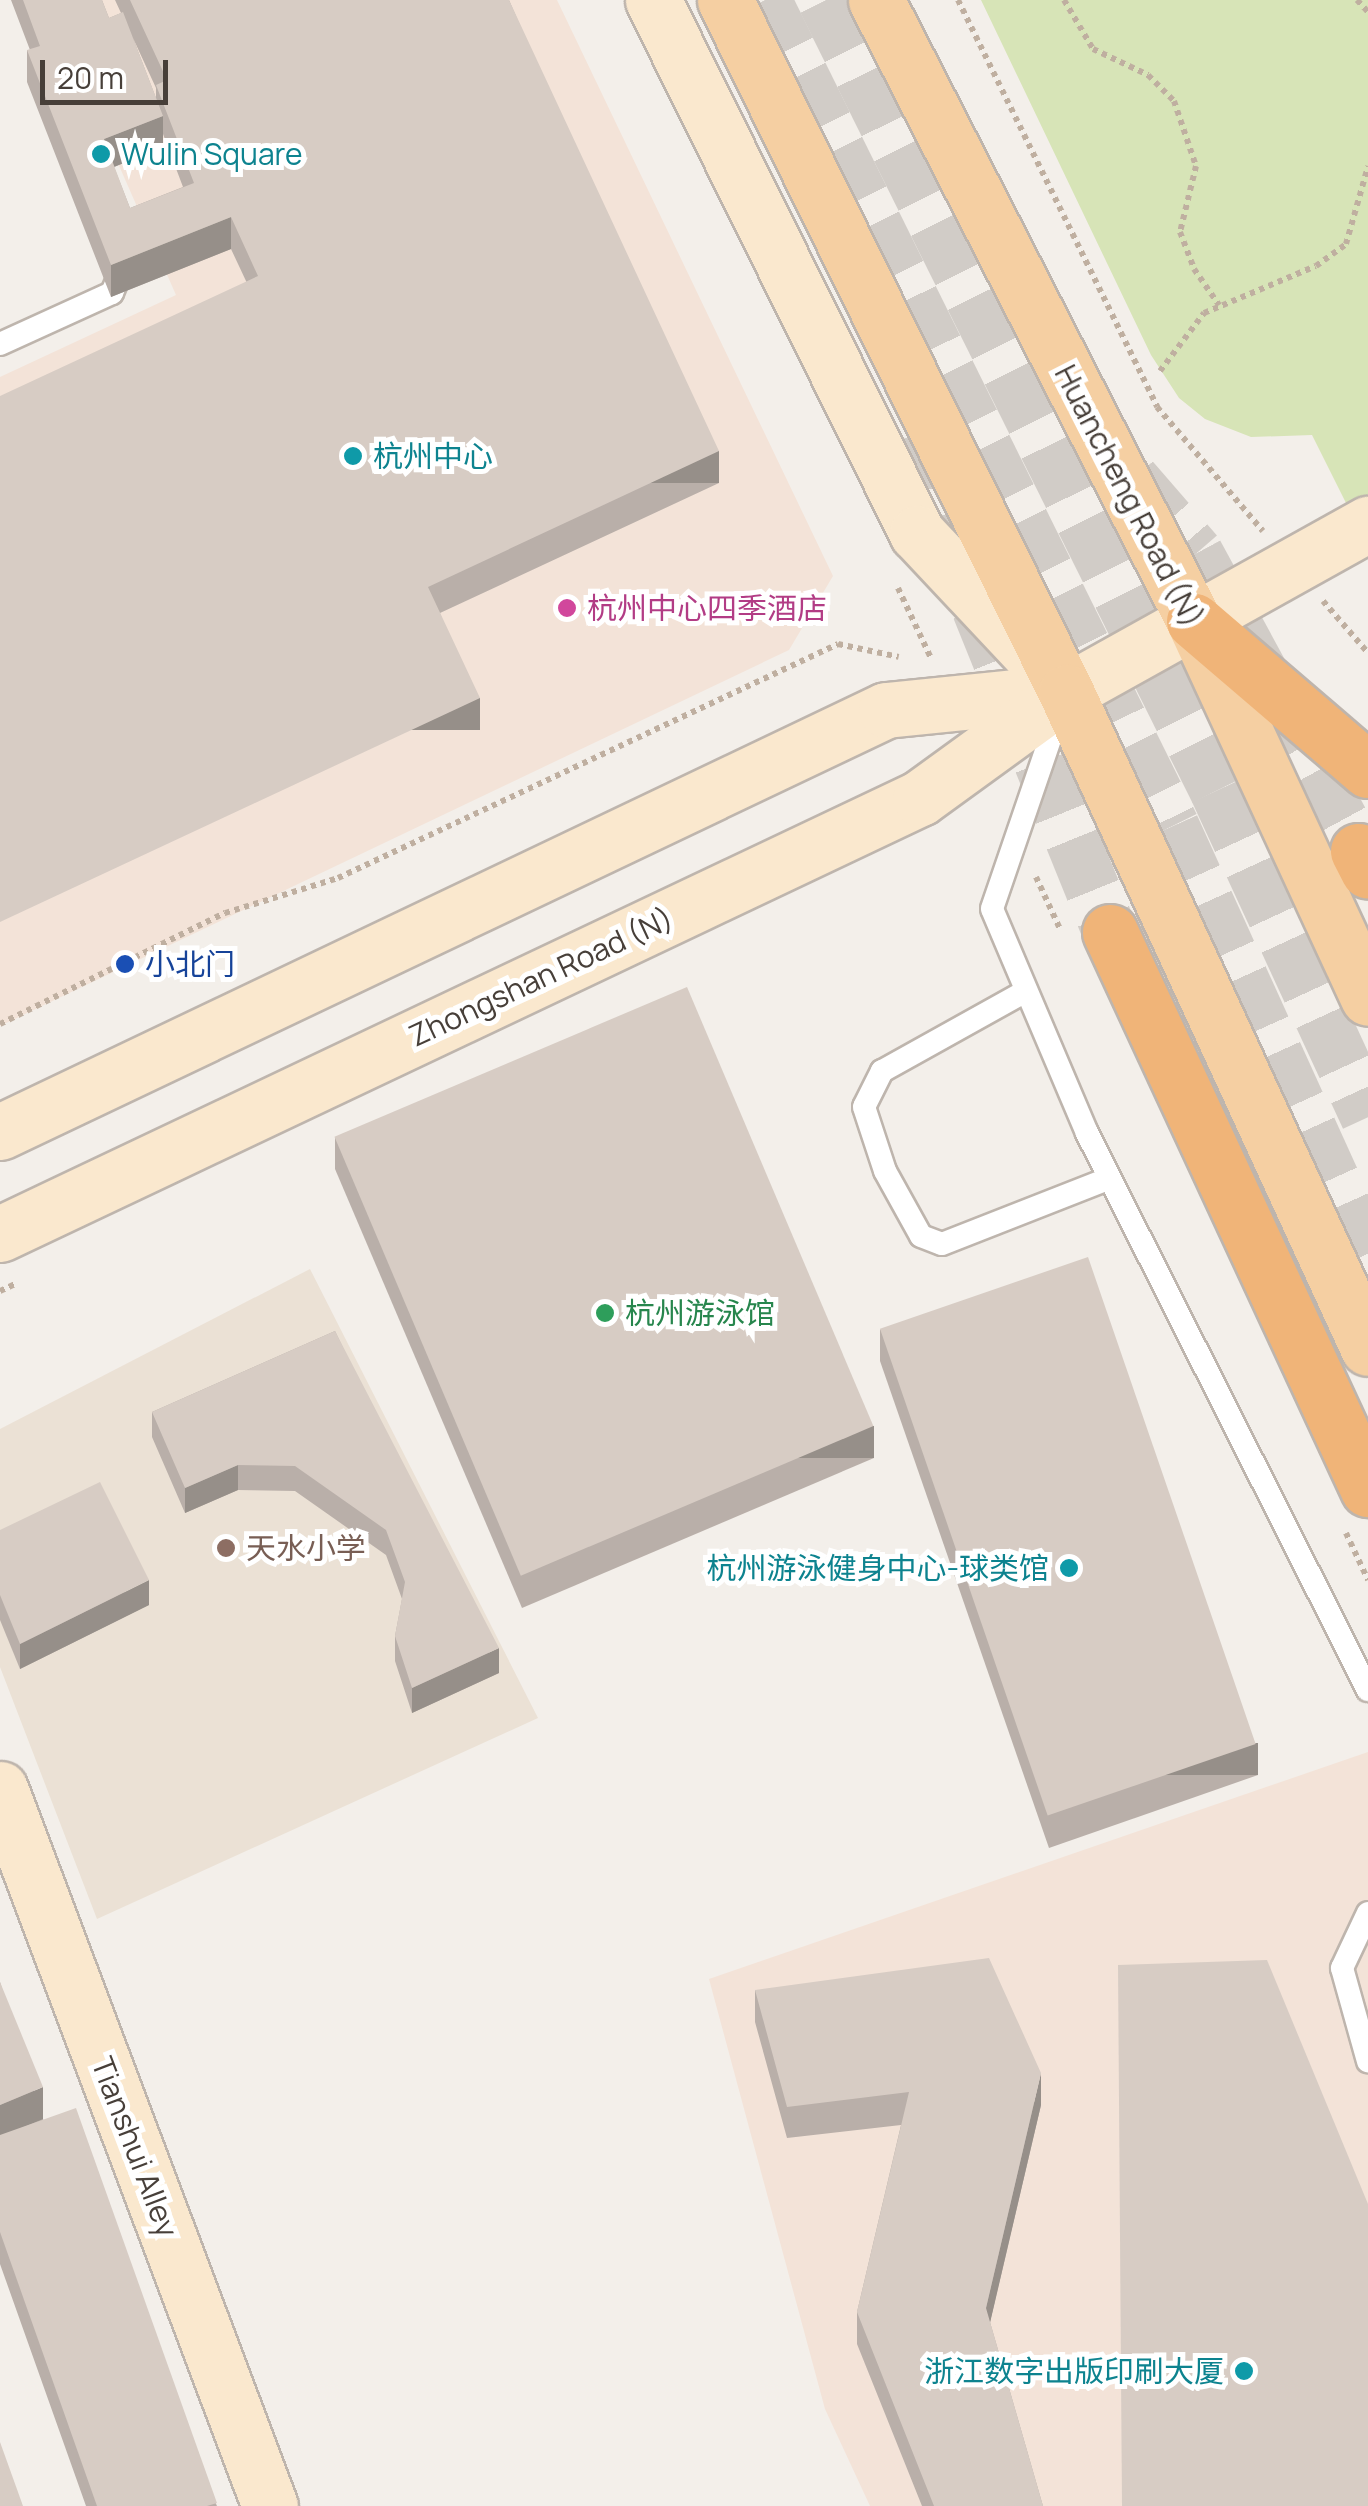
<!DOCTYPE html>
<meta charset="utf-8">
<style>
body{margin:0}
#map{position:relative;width:1368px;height:2506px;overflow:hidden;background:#f3efea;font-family:Manrope,"Noto Sans SC",sans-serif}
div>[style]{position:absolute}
.commercial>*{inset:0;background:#f3e3d8}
.education>*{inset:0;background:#ebe1d5}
.green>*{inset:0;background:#d7e4b7}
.highway-tunnel>*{height:55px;margin-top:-27.5px;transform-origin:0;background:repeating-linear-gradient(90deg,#d1ccc7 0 55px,transparent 0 83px)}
.path>*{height:6px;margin-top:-3px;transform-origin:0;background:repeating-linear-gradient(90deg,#bfafa0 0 5px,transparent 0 10px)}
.roads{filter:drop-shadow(2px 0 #beb5ad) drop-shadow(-2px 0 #beb5ad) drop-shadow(0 2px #beb5ad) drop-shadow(0 -2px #beb5ad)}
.lane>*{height:22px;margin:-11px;padding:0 11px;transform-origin:11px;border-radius:11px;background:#fff}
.secondary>*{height:55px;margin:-27.5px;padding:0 27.5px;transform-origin:27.5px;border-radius:27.5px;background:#fae8ce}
.primary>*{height:55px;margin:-27.5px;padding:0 27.5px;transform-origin:27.5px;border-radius:27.5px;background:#f5cfa2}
.highway>*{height:55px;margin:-27.5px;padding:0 27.5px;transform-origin:27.5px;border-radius:27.5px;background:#f0b478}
.wall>*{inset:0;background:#b9afa9}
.shaded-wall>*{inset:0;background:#968f89;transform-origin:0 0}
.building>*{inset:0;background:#d7ccc4;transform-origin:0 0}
.dots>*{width:28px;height:28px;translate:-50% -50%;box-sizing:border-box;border:5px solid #fff;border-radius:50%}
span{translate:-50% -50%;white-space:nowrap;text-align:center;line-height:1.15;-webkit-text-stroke:10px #fff;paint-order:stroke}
.culture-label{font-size:30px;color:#0d838f}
.left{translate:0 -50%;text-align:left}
.right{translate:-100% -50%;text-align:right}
.street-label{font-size:30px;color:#473f39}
.hotel-label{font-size:30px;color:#b23c85}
.transit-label{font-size:30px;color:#164399}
.leisure-label{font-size:30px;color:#27864d}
.education-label{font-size:30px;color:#785e54}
.scale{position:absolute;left:40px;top:60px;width:128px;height:45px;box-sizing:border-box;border:5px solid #473f39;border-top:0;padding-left:12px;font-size:30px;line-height:35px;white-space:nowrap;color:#473f39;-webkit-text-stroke:8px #fff;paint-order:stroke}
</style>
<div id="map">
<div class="commercial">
<div style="clip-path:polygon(46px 0,557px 0,833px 576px,789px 650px,0 1026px,0 377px,176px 295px)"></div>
<div style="clip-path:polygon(1368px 1752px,1368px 2506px,870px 2506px,825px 2409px,709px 1979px)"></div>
</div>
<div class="education">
<div style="clip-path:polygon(310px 1269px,538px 1718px,97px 1919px,0 1667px,0 1429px)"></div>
</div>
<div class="green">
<div style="clip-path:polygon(981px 0,1368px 0,1368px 547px,1312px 435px,1251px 437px,1205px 419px,1179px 398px,1151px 355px)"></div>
</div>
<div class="highway-tunnel">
<div style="left:764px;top:0;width:921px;rotate:63.71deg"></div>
<div style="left:1172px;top:826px;width:474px;rotate:65.6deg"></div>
<div style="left:825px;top:0;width:882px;rotate:63.61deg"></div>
<div style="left:1217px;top:790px;width:360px;rotate:65.2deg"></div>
<div style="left:928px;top:433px;width:100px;rotate:78.5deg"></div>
<div style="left:948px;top:531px;width:432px;rotate:68deg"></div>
<div style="left:1132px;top:479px;width:98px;rotate:49.1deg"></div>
<div style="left:1196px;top:553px;width:339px;rotate:61.5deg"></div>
</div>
<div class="path">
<div style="left:958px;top:0;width:453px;rotate:63.9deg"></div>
<div style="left:1157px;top:407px;width:163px;rotate:49.5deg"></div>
<div style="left:1064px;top:0;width:57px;rotate:59.4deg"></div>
<div style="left:1093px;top:49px;width:61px;rotate:25.3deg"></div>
<div style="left:1148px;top:75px;width:37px;rotate:45deg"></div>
<div style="left:1174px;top:101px;width:69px;rotate:71.3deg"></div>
<div style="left:1196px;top:166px;width:68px;rotate:103.6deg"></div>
<div style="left:1180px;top:232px;width:40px;rotate:69deg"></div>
<div style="left:1194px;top:269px;width:44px;rotate:55.2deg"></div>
<div style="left:1357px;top:0;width:16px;rotate:47deg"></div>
<div style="left:1160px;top:371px;width:73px;rotate:-52.8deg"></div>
<div style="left:1204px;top:313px;width:121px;rotate:-22.8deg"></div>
<div style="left:1316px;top:266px;width:37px;rotate:-36deg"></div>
<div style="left:1346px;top:244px;width:81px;rotate:-74.2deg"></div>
<div style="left:898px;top:588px;width:77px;rotate:64.8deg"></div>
<div style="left:1323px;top:601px;width:69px;rotate:49.1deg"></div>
<div style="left:1036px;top:877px;width:57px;rotate:65.2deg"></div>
<div style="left:0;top:1024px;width:251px;rotate:-26.3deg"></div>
<div style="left:225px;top:913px;width:118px;rotate:-17.2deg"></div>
<div style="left:338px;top:878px;width:552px;rotate:-25.08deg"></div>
<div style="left:838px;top:644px;width:62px;rotate:12deg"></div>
<div style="left:0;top:1291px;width:19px;rotate:-25deg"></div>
<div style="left:1346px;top:1533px;width:52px;rotate:64.9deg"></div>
</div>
<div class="roads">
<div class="lane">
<div style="left:0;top:344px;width:123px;rotate:-24.5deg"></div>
<div style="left:112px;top:293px;width:24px;rotate:-68deg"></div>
<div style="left:1060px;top:710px;width:210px;rotate:108.9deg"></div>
<div style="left:992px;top:909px;width:243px;rotate:67deg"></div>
<div style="left:1087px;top:1133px;width:624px;rotate:63.23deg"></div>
<div style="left:1026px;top:991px;width:165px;rotate:150.9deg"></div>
<div style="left:882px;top:1071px;width:40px;rotate:116.6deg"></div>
<div style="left:864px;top:1107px;width:67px;rotate:71.8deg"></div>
<div style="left:885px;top:1171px;width:74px;rotate:61deg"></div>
<div style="left:921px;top:1236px;width:22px;rotate:21deg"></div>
<div style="left:942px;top:1244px;width:180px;rotate:-21.4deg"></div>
<div style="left:1368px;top:1913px;width:61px;rotate:115.3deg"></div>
<div style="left:1342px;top:1968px;width:97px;rotate:74.4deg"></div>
</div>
<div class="secondary">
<div style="left:653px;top:0;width:595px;rotate:63.65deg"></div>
<div style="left:917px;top:533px;width:200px;rotate:46.8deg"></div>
<div style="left:0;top:1132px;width:981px;rotate:-25.47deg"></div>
<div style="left:886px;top:710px;width:178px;rotate:-5.8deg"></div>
<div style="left:0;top:1234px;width:1018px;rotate:-25.36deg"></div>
<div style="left:920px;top:798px;width:180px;rotate:-36deg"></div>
<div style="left:1066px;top:692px;width:346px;rotate:-29.1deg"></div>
<div style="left:0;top:1789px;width:766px;rotate:69.37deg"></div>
</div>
<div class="primary">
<div style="left:725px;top:0;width:771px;rotate:63.77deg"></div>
<div style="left:1066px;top:692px;width:722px;rotate:65.28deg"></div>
<div style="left:876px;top:0;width:698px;rotate:62.88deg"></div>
<div style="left:1194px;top:621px;width:415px;rotate:65.2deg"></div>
</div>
<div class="highway">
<div style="left:1194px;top:621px;width:229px;rotate:40.6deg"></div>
<div style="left:1358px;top:851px;width:22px;rotate:63deg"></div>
<div style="left:1110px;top:932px;width:614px;rotate:65.15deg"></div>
</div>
</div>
<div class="wall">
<div style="clip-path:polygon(evenodd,11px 0,102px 0,109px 18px,121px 13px,115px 0,509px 0,719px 483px,440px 613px,480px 730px,246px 281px,231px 249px,111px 297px,27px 82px,27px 50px,30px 50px,11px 0,133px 38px,156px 88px,156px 98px,133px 38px,11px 0,163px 134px,183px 187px,130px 208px,114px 167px,163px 147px,163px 134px)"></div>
<div style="clip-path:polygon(335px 1137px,874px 1458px,522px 1608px,335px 1169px)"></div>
<div style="clip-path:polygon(880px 1329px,1258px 1775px,1049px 1848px,880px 1361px)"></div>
<div style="clip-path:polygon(335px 1331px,499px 1673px,412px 1713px,395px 1661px,395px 1636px,402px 1599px,386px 1555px,295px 1491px,238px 1490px,185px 1513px,152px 1437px,152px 1412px)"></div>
<div style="clip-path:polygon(0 1530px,149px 1605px,20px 1669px,0 1620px)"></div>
<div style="clip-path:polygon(0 1982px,43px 2119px,217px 2506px,86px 2506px,0 2264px)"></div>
<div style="clip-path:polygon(755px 1990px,1041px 2105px,990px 2322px,1043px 2506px,922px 2506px,857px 2344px,857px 2312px,901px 2125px,787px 2138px,755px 2022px)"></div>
</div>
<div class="shaded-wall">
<div style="clip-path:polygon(163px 116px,163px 147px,104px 171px,104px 139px)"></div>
<div style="clip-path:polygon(231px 217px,231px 249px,111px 297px,111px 265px)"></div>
<div style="left:719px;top:451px;width:32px;height:321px;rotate:90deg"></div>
<div style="left:480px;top:698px;width:32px;height:530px;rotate:90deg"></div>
<div style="left:874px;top:1426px;width:32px;height:383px;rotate:90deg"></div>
<div style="clip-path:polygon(238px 1465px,238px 1490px,185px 1513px,185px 1488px)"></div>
<div style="clip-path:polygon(149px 1580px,149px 1605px,20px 1669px,20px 1644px)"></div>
<div style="clip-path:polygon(499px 1648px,499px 1673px,412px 1713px,412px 1688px)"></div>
<div style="left:1258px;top:1743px;width:32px;height:221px;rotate:90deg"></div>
<div style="clip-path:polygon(1041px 2073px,1041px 2105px,986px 2340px,986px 2308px)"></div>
<div style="clip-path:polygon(43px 2087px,43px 2119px,0 2137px,0 2105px)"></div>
</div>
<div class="building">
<div style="clip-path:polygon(23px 0,102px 0,109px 18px,123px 12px,163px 116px,104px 139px,130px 208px,194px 183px,156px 85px,167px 80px,130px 0,509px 0,719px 451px,428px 587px,480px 698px,0 922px,0 396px,258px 276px,231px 217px,111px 265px,27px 50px,40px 46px)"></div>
<div style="left:687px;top:987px;width:477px;height:383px;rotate:67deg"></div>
<div style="left:1088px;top:1257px;width:515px;height:220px;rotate:71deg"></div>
<div style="clip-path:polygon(335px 1331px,499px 1648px,412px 1688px,395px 1636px,405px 1582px,386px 1530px,295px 1466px,238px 1465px,185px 1488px,152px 1412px)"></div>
<div style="clip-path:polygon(100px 1482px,149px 1580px,20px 1644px,0 1595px,0 1530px)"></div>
<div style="clip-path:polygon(989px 1958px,1041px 2073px,986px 2308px,1043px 2506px,934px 2506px,857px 2312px,909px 2092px,787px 2107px,755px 1990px)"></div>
<div style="clip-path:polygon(1267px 1960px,1368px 2204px,1368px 2506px,1122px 2506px,1118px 1965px)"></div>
<div style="clip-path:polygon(0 1982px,43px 2087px,0 2105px)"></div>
<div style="clip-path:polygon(76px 2108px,217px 2503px,207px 2506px,97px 2506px,0 2232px,0 2135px)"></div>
<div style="clip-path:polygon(0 2442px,23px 2506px,0 2506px)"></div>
</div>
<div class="dots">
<div style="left:101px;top:154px;background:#0f9aa8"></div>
<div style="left:353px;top:456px;background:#0f9aa8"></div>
<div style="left:567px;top:608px;background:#d1479c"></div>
<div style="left:125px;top:964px;background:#1a4fb4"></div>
<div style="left:605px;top:1313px;background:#2e9e5b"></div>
<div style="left:226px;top:1548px;background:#8d6e63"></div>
<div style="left:1069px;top:1568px;background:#0f9aa8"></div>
<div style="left:1244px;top:2371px;background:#0f9aa8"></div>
</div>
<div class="culture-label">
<span class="left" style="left:121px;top:154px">Wulin Square</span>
<span class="left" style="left:373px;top:456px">杭州中心</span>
<span class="right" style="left:1049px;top:1568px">杭州游泳健身中心-球类馆</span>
<span class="right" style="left:1224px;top:2371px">浙江数字出版印刷大厦</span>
</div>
<div class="street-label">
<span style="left:1129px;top:496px;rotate:63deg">Huancheng Road (N)</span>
<span style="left:541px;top:977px;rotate:-25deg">Zhongshan Road (N)</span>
<span style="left:135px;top:2147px;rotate:69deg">Tianshui Alley</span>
</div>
<div class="hotel-label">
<span class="left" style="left:587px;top:608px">杭州中心四季酒店</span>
</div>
<div class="transit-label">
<span class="left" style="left:145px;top:964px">小北门</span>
</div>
<div class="leisure-label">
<span class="left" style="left:625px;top:1313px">杭州游泳馆</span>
</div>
<div class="education-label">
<span class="left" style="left:246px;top:1548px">天水小学</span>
</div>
<div class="scale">20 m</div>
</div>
